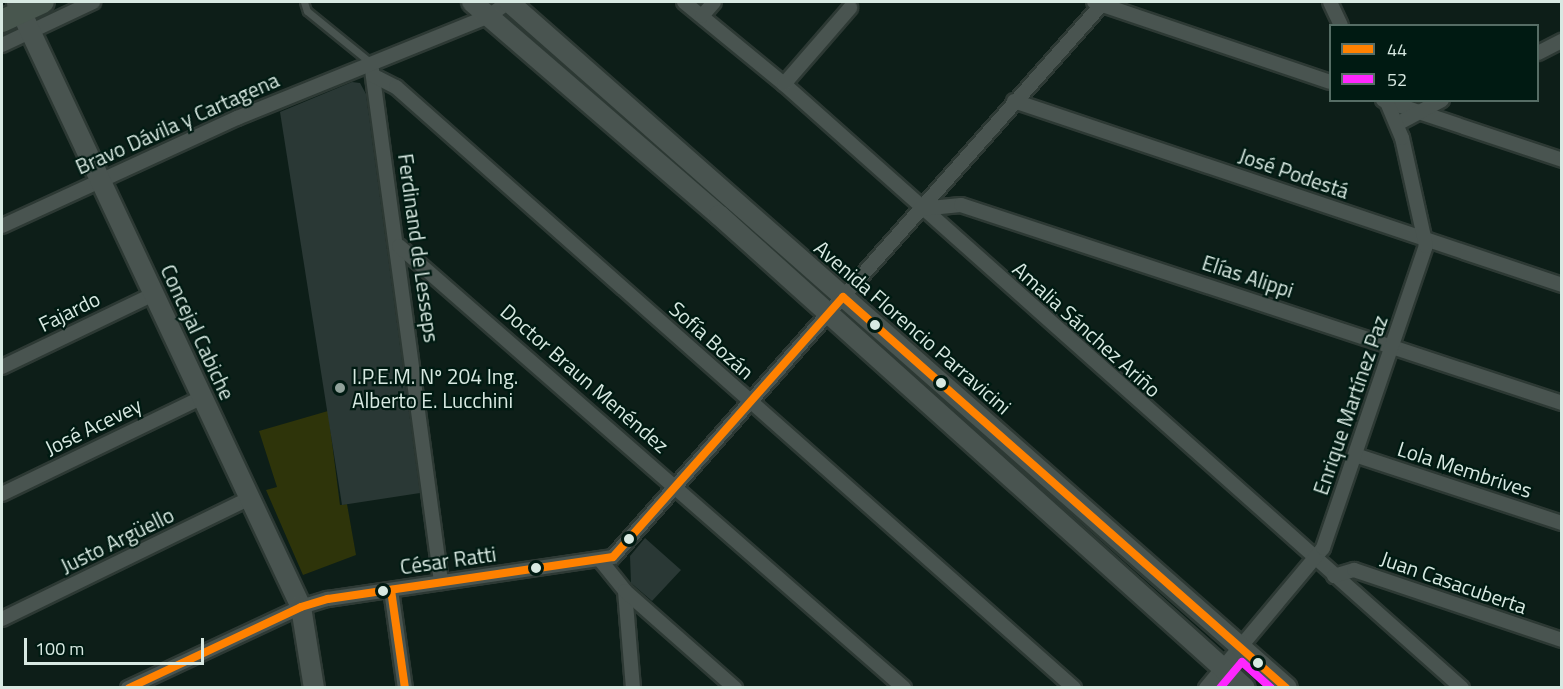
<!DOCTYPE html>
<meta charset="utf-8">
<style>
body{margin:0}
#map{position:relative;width:1563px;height:689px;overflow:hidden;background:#0d1e18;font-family:"Titillium Web",sans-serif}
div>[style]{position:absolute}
.green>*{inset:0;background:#2e340a}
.building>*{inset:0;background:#2a3835}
.roads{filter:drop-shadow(2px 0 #2d3934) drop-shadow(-2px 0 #2d3934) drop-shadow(0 2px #2d3934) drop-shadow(0 -2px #2d3934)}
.lane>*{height:7px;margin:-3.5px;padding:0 3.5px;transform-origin:3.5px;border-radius:3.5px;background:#495450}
.street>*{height:14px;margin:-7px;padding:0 7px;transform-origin:7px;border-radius:7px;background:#495450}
.secondary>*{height:20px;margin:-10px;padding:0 10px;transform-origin:10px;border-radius:10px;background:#495450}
.primary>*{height:22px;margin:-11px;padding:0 11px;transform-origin:11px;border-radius:11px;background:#48564e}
.bus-1>*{height:8px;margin:-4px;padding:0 4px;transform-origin:4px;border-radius:4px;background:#ff8100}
.bus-2>*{height:8px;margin:-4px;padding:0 4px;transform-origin:4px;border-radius:4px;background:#fe27ff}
.dots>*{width:16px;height:16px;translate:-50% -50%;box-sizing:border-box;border:3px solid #001a12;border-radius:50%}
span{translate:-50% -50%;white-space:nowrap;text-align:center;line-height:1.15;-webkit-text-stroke:4.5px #001a12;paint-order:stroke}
.street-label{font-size:21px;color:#d8e9e2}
.poi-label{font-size:21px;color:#d8e9e2}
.left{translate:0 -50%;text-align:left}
.frame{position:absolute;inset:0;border:3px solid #d8e9e2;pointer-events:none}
.legend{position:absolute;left:1329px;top:24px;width:210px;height:78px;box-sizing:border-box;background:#001a12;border:2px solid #566d65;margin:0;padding:8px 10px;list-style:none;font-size:18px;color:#d8e9e2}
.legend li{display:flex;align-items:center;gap:12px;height:30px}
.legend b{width:30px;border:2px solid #566d65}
.scale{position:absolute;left:24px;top:638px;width:180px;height:27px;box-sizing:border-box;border:3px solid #d8e9e2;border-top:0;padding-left:8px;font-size:18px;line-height:21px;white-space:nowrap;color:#d8e9e2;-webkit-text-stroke:4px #001a12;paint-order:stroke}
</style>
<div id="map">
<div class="green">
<div style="clip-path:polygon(328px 411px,340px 505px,347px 504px,356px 555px,303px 575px,266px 490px,277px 487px,259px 431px)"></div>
</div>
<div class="building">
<div style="clip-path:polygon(352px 82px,360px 83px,366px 94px,420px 493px,342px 505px,280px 112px)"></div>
<div style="clip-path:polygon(645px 538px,681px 570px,652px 601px,631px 583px,630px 556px)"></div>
</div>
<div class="roads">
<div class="lane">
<div style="left:304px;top:2px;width:9px;rotate:72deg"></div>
<div style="left:307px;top:11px;width:82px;rotate:39.1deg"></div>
</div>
<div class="street">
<div style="left:684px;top:2px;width:129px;rotate:39.4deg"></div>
<div style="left:784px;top:84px;width:908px;rotate:41.7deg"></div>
<div style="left:1094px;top:2px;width:249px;rotate:18.7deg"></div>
<div style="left:1330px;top:2px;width:26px;rotate:65deg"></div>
<div style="left:702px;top:16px;width:18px;rotate:-49deg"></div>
<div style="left:2px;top:45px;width:101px;rotate:-25.3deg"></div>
<div style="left:1538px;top:53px;width:27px;rotate:-27deg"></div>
<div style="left:372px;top:70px;width:517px;rotate:82.32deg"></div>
<div style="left:374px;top:76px;width:25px;rotate:27deg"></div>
<div style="left:396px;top:87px;width:906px;rotate:41.55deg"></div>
<div style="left:784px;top:84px;width:101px;rotate:-49deg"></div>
<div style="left:1383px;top:100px;width:189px;rotate:18.5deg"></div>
<div style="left:1014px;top:101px;width:578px;rotate:18.56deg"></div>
<div style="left:1397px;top:124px;width:51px;rotate:-28.1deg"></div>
<div style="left:920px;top:209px;width:41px;rotate:-5.6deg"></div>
<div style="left:961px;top:205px;width:633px;rotate:18.23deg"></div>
<div style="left:2px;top:226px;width:259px;rotate:-24.7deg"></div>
<div style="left:237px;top:118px;width:272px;rotate:-22deg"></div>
<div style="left:489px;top:16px;width:24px;rotate:-36deg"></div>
<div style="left:399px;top:246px;width:671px;rotate:41.19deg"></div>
<div style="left:2px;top:367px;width:169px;rotate:-25.7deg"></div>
<div style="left:1355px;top:455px;width:218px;rotate:18.2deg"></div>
<div style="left:2px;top:494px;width:223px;rotate:-25.8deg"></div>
<div style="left:601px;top:561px;width:38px;rotate:51deg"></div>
<div style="left:625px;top:591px;width:97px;rotate:85.3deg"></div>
<div style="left:1334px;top:576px;width:21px;rotate:-17deg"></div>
<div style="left:1354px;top:570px;width:219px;rotate:18.6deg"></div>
<div style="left:391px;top:590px;width:99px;rotate:81.9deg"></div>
<div style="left:625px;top:591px;width:147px;rotate:41.4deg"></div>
<div style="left:2px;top:619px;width:276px;rotate:-26deg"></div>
<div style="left:128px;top:688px;width:191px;rotate:-25.1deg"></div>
<div style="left:301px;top:607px;width:28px;rotate:-17deg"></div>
<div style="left:328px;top:599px;width:288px;rotate:-8.4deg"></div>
<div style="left:613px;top:557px;width:738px;rotate:-48.51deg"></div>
<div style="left:1206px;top:688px;width:182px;rotate:-50.1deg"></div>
<div style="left:1323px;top:548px;width:319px;rotate:-71.2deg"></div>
<div style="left:1426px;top:246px;width:111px;rotate:-102.5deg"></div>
<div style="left:1402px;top:138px;width:41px;rotate:-112.8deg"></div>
</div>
<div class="secondary">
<div style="left:472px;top:2px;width:326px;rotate:40.8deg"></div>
<div style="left:719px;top:215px;width:707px;rotate:41.96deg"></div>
<div style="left:509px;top:2px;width:1037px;rotate:41.4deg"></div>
<div style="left:17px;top:3px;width:667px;rotate:64.82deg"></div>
<div style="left:301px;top:607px;width:82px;rotate:80.9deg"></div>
</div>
<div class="primary">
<div style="left:2px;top:21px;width:45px;rotate:-24.9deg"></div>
</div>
</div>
<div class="bus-1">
<div style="left:391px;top:590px;width:99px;rotate:81.9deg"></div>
<div style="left:129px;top:688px;width:190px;rotate:-25.2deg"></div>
<div style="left:301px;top:607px;width:28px;rotate:-17deg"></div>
<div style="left:328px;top:599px;width:288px;rotate:-8.4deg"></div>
<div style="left:613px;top:557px;width:347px;rotate:-48.5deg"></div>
<div style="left:843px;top:297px;width:591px;rotate:41.43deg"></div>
</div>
<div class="bus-2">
<div style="left:1220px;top:688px;width:34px;rotate:-50deg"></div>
<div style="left:1242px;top:662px;width:39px;rotate:42deg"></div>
</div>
<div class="dots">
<div style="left:875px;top:325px;background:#d8e9e2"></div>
<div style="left:941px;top:383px;background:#d8e9e2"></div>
<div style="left:340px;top:388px;background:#91a29b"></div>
<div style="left:629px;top:539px;background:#d8e9e2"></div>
<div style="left:536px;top:568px;background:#d8e9e2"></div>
<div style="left:383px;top:591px;background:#d8e9e2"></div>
<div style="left:1258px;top:663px;background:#d8e9e2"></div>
</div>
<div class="street-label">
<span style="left:177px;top:123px;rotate:-24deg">Bravo Dávila y Cartagena</span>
<span style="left:1294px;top:173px;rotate:19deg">José Podestá</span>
<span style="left:419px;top:248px;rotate:82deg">Ferdinand de Lesseps</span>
<span style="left:1248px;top:276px;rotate:18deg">Elías Alippi</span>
<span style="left:69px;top:311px;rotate:-26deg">Fajardo</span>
<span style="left:913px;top:327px;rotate:41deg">Avenida Florencio Parravicini</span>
<span style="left:1087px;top:329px;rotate:42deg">Amalia Sánchez Ariño</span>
<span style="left:198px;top:332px;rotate:65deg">Concejal Cabiche</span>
<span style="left:712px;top:340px;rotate:42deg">Sofía Bozán</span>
<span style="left:585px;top:378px;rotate:41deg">Doctor Braun Menéndez</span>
<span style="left:1350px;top:405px;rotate:-71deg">Enrique Martínez Paz</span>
<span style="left:93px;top:426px;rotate:-26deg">José Acevey</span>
<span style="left:1465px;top:469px;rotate:18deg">Lola Membrives</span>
<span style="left:117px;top:540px;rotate:-26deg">Justo Argüello</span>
<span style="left:448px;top:560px;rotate:-8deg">César Ratti</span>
<span style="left:1454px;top:582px;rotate:19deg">Juan Casacuberta</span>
</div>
<div class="poi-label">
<span class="left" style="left:352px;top:388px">I.P.E.M. Nº 204 Ing.<br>Alberto E. Lucchini</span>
</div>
<div class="frame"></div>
<ul class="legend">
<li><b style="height:8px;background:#ff8100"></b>44</li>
<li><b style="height:8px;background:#fe27ff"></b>52</li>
</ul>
<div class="scale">100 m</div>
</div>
